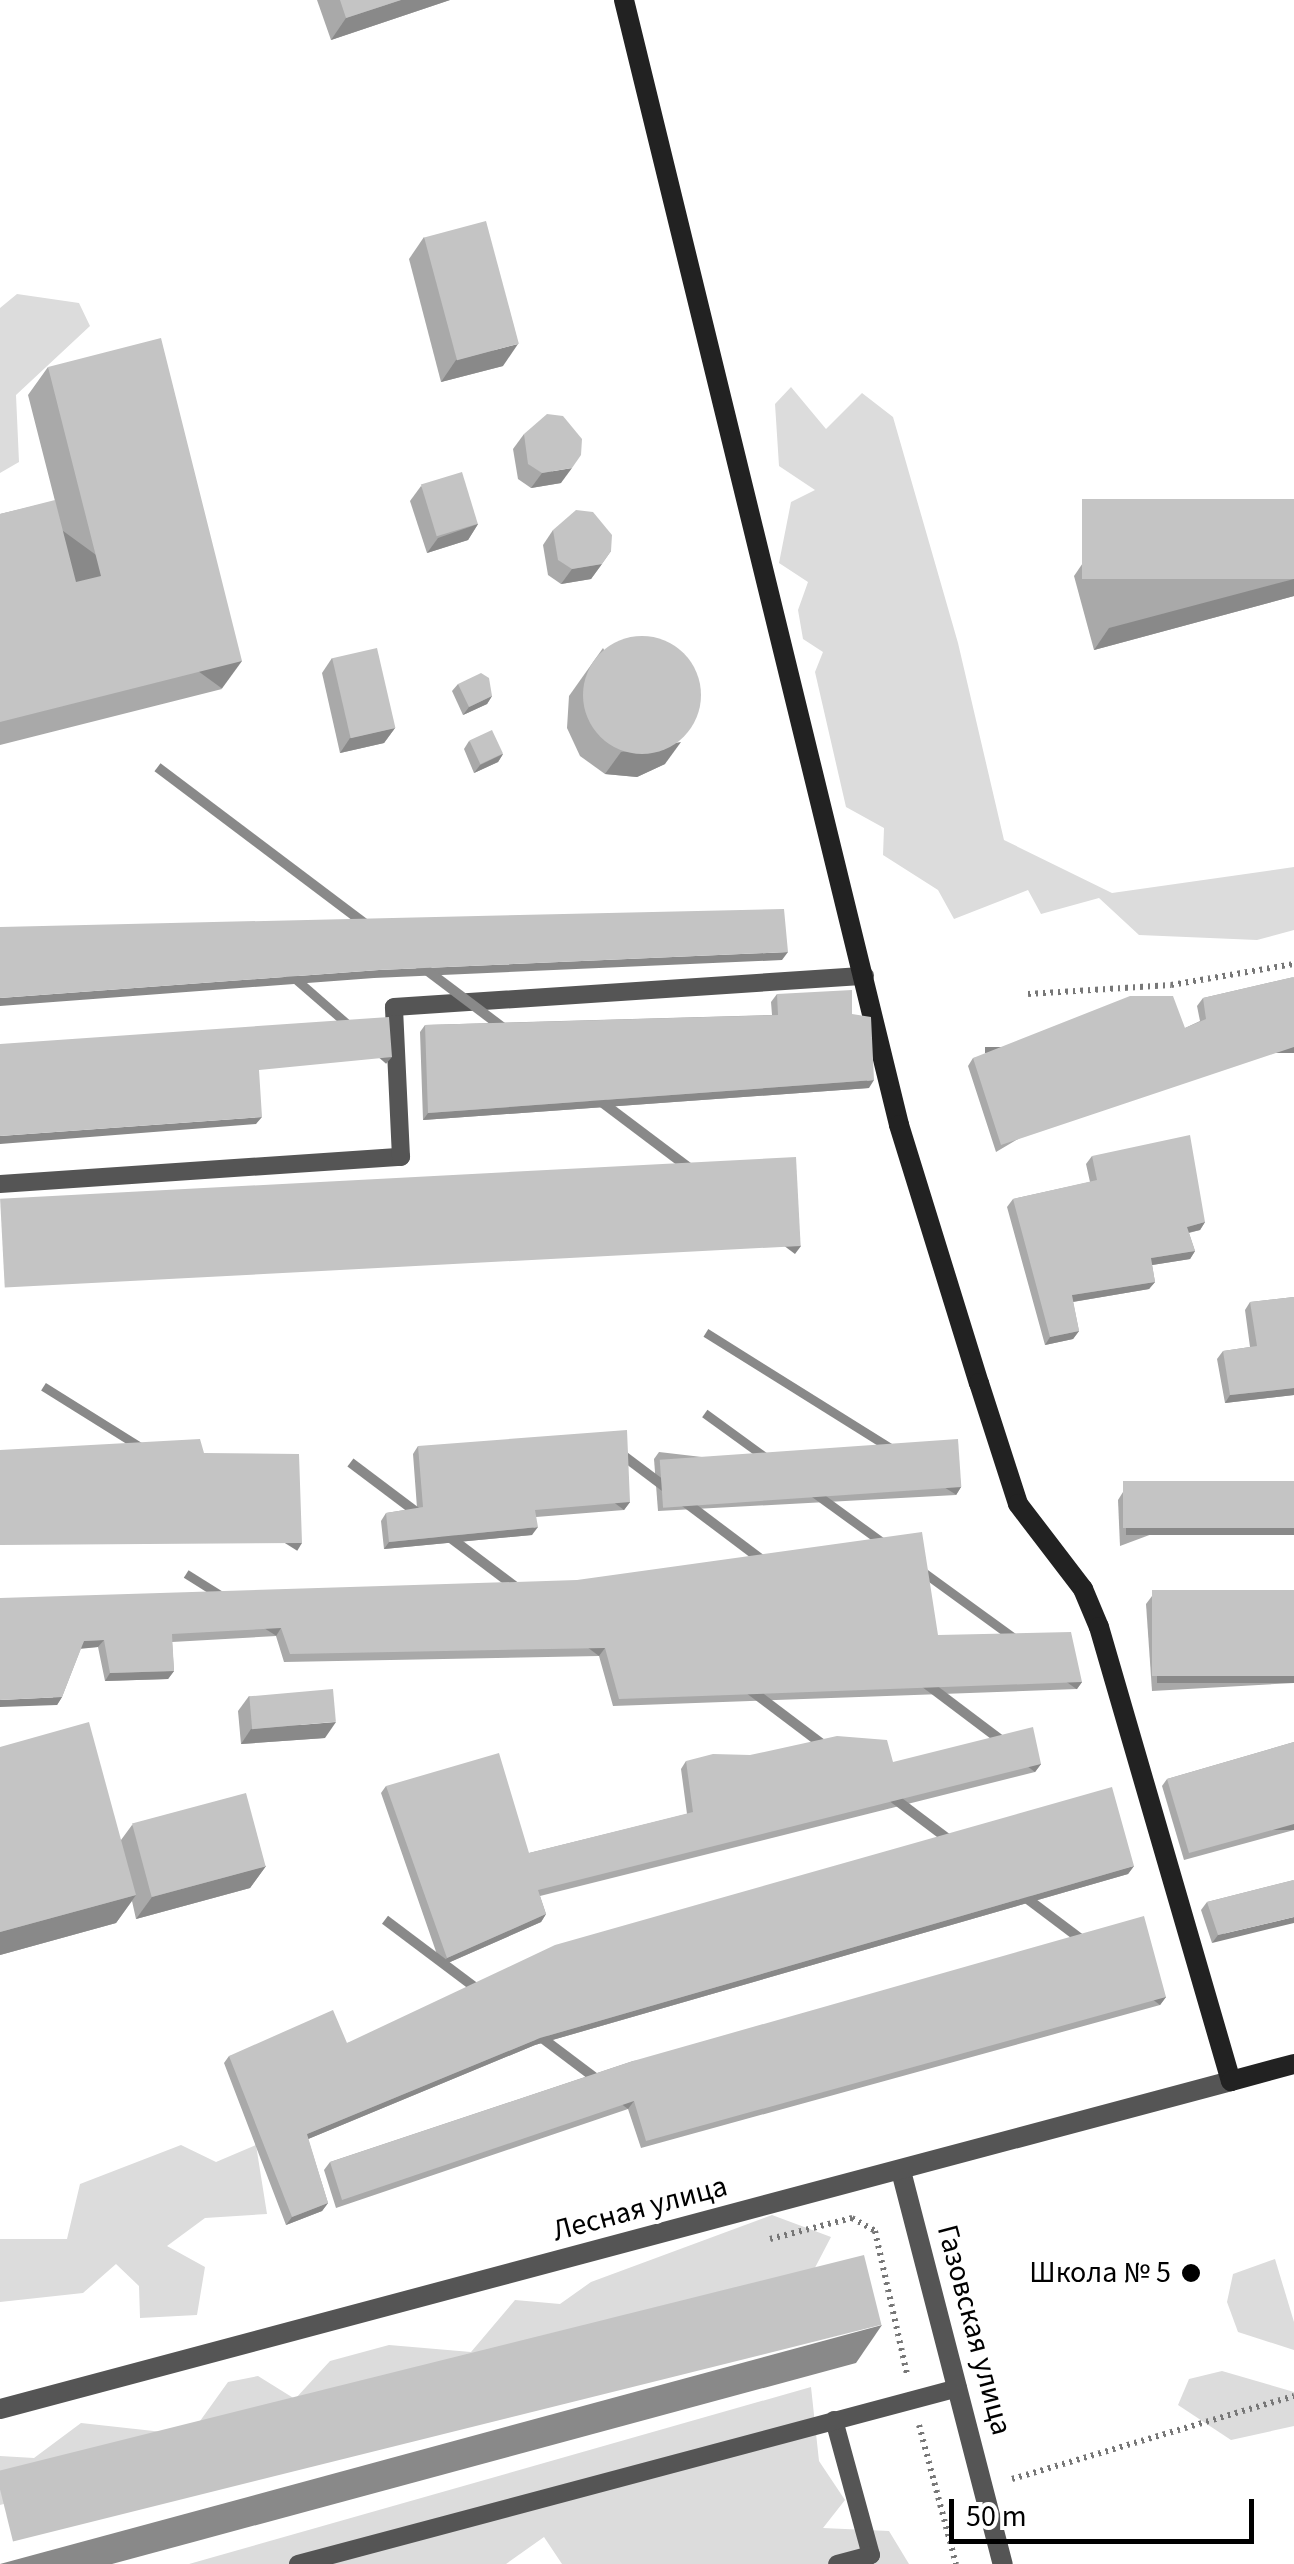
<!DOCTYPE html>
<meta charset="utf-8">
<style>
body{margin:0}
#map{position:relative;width:1294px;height:2564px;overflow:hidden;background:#fff;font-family:"Source Sans 3",sans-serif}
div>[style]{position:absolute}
.green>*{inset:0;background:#dcdcdc}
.path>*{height:6px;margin-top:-3px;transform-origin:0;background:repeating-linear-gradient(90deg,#777 0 2.5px,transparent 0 7.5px)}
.service>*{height:18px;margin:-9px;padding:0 9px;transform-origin:9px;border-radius:9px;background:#555}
.minor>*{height:20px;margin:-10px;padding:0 10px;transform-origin:10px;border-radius:10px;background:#555}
.secondary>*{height:20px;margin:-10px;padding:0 10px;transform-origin:10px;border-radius:10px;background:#222}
.wall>*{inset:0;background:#a9a9a9}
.shaded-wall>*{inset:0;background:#898989;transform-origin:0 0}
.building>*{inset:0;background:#c4c4c4;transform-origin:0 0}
.round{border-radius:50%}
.dots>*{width:28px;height:28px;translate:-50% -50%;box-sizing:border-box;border:5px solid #fff;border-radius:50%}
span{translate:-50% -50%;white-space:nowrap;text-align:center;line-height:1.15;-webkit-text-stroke:8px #fff;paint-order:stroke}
.street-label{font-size:30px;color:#000}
.poi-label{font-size:30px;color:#000}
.right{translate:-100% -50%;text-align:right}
.scale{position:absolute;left:949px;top:2499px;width:305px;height:45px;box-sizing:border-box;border:5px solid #000;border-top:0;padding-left:12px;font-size:30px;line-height:35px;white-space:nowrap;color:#000;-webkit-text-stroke:8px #fff;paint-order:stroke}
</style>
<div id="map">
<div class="green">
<div style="clip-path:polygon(17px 294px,79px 303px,90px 326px,16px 395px,19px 462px,0 473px,0 308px)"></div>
<div style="clip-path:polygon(791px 387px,826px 429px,862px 393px,893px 417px,958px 643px,1004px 840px,1112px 893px,1294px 867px,1294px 930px,1257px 940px,1139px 935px,1099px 898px,1041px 914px,1028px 890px,954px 919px,938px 890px,883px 855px,884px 828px,846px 807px,815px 672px,823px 652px,803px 639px,798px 610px,808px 582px,779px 563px,791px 502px,815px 490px,779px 466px,775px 404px)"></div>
<div style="clip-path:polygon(181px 2145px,216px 2162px,256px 2145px,267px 2214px,205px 2218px,167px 2246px,205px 2267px,197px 2315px,140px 2318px,139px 2286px,116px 2264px,83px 2293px,0 2302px,0 2239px,67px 2239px,80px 2184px)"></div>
<div style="clip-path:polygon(772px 2215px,831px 2237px,807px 2283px,0 2505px,0 2456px,34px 2458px,81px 2423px,190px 2435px,228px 2382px,258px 2376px,295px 2399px,330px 2361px,389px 2345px,471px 2352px,515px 2300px,560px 2304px,591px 2282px)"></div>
<div style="clip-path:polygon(1275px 2259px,1294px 2322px,1294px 2350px,1238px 2332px,1227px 2302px,1233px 2274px)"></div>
<div style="clip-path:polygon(1222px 2371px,1294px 2392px,1294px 2426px,1231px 2440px,1178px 2405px,1189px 2379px)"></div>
<div style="clip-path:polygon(811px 2387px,819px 2461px,845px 2500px,823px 2528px,889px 2531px,909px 2564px,562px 2564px,544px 2537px,506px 2564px,189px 2564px)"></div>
</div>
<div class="path">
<div style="left:1028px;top:994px;width:143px;rotate:-3.6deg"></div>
<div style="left:1171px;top:985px;width:125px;rotate:-9.7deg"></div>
<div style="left:770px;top:2239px;width:85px;rotate:-14.4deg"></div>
<div style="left:852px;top:2218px;width:26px;rotate:29deg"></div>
<div style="left:875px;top:2231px;width:147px;rotate:77.4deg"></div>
<div style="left:919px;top:2425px;width:144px;rotate:75.1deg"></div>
<div style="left:1012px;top:2479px;width:294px;rotate:-16.4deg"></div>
</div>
<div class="service">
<div style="left:0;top:1184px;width:402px;rotate:-3.9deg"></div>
<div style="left:401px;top:1157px;width:150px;rotate:-92.7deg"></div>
<div style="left:394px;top:1007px;width:472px;rotate:-3.8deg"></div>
<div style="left:834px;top:2420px;width:140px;rotate:74.7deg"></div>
<div style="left:871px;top:2555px;width:35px;rotate:165deg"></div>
<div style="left:298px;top:2564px;width:683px;rotate:-14.93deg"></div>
</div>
<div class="minor">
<div style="left:901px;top:2171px;width:406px;rotate:75.5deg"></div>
<div style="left:0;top:2409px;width:1274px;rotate:-14.92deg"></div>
</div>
<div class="secondary">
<div style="left:624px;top:0;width:1158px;rotate:76.26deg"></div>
<div style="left:899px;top:1125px;width:270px;rotate:72.8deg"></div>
<div style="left:979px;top:1383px;width:127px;rotate:72.1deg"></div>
<div style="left:1018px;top:1504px;width:107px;rotate:52.6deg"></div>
<div style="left:1083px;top:1589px;width:41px;rotate:67.2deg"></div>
<div style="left:1099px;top:1627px;width:473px;rotate:73.8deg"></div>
<div style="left:1231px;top:2081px;width:65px;rotate:-15.1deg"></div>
</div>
<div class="wall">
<div style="clip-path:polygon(317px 0,450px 0,331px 40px)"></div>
<div style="clip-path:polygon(424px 237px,503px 366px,441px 382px,409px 259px)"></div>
<div style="clip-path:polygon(48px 367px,222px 689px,0 745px,0 514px,55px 501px,28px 395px)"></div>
<div style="clip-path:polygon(524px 434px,561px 483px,531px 488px,518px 479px,513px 449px)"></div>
<div style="clip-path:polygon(421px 486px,478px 524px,468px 540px,427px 553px,410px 501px)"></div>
<div style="clip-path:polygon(1294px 499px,1294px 596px,1094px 650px,1074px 576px,1089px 554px)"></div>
<div style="clip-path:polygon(553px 530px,611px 551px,591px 579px,561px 584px,548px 575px,543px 545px)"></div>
<div style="clip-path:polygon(603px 648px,665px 764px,637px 777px,605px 774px,580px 756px,567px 728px,569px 696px)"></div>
<div style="clip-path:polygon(332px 658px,395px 728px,384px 743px,340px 753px,322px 673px)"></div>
<div style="clip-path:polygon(458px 684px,492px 696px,487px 704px,463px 715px,452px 691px)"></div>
<div style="clip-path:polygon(469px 741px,503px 754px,498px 762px,474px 773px,464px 749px)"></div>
<div style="clip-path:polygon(1294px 977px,996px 1152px,968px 1066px,973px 1058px,1185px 1028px,1200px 1021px,1197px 1006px,1203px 998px)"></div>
<div style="clip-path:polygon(777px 994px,852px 1014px,869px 1088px,423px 1120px,420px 1032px,425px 1025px,772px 1015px,771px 1002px)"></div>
<div style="clip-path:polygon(1092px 1156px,1205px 1222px,1200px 1230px,1189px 1233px,1195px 1251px,1190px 1259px,1152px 1265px,1155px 1282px,1149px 1289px,1073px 1302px,1079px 1331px,1073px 1339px,1045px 1345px,1007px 1207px,1013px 1199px,1090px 1182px,1086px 1164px)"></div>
<div style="clip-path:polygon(1294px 1297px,1294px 1395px,1225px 1403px,1217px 1359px,1223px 1351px,1250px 1347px,1245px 1310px,1250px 1302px)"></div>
<div style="clip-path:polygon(418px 1446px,630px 1502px,624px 1510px,536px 1517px,532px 1535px,384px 1549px,381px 1521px,386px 1513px,417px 1508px,413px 1454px)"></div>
<div style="clip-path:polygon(659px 1452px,961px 1487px,956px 1495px,658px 1511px,654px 1459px)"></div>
<div style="clip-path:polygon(1294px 1481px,1120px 1546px,1118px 1500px,1123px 1492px)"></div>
<div style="clip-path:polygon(1294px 1590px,1294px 1683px,1152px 1691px,1146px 1604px,1152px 1596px)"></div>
<div style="clip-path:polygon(0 1598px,938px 1635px,1082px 1682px,1077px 1689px,613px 1706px,599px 1656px,284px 1662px,276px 1636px,172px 1642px,174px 1671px,168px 1679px,105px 1681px,98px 1647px,81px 1648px,62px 1697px,57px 1705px)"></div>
<div style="clip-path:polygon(249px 1696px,325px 1738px,241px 1744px,238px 1711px)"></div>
<div style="clip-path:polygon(1294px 1742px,1294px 1830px,1184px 1860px,1162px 1786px,1167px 1779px)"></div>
<div style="clip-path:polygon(0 1747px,121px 1840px,132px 1825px,266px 1866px,250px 1888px,136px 1919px,132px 1901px,116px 1923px,0 1955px)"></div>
<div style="clip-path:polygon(686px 1761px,893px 1762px,1041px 1764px,1035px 1772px,540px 1896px,546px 1914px,541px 1922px,441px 1966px,381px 1793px,386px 1786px,529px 1853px,687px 1814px,681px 1769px)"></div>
<div style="clip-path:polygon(1134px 1866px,1128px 1874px,535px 2045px,308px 2139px,328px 2203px,322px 2211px,286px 2225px,224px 2063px,229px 2056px,347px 2043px)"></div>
<div style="clip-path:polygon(1294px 1880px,1212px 1943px,1201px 1910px,1207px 1902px)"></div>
<div style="clip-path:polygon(1166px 1997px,1160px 2005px,641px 2148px,628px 2109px,336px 2208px,324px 2170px,330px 2162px,633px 2061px)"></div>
</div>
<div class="shaded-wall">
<div style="clip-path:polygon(401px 0,450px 0,331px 40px,346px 18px)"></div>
<div style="clip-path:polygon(518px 344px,503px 366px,441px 382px,456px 360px)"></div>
<div style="clip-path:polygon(572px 468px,561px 483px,531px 488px,542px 473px)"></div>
<div style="clip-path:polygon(478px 524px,468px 540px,427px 553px,438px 538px)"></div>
<div style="clip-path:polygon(602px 564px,591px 579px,561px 584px,572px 569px)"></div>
<div style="clip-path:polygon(1294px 579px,1294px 596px,1094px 650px,1109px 628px)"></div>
<div style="left:242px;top:661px;width:34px;height:250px;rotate:126deg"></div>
<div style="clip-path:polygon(492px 696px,487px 704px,463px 715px,469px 707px)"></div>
<div style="clip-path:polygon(395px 728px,384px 743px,340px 753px,350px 738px)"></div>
<div style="clip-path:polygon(681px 742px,665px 764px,637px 777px,605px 774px,621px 752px)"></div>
<div style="clip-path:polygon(503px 754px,498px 762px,474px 773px,480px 765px)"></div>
<div style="clip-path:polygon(788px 952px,782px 960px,374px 978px,0 1006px,0 998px,379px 970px)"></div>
<div style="left:1294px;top:1047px;width:6px;height:309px;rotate:90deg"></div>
<div style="left:392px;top:1057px;width:9px;height:134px;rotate:131deg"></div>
<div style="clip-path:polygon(874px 1080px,869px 1088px,423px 1120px,428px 1113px)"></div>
<div style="clip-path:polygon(262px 1117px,256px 1124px,0 1144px,0 1136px)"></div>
<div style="clip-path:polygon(1205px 1222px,1200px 1230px,1182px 1234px,1187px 1227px)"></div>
<div style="left:801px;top:1246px;width:10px;height:802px;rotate:127deg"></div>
<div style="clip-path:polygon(1195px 1251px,1190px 1259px,1146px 1266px,1151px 1258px)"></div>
<div style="clip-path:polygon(1155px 1282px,1149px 1289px,1066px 1303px,1072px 1295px)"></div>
<div style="clip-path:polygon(1079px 1331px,1073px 1339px,1045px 1345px,1050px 1337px)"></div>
<div style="clip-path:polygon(1294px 1388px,1294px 1395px,1225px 1403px,1230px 1395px)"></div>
<div style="left:961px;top:1487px;width:9px;height:298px;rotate:122deg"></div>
<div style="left:630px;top:1502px;width:10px;height:95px;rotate:127deg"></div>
<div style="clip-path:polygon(538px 1527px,532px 1535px,384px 1549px,389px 1542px)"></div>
<div style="left:1294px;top:1528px;width:7px;height:168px;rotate:90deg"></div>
<div style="left:302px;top:1543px;width:9px;height:302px;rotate:122deg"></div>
<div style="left:281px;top:1628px;width:9px;height:109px;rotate:122deg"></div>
<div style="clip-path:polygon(104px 1640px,98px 1647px,79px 1649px,84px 1641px)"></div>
<div style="left:605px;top:1648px;width:10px;height:315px;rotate:127deg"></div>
<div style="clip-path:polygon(174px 1671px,168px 1679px,105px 1681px,110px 1673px)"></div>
<div style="left:1294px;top:1676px;width:7px;height:137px;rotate:90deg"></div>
<div style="left:1082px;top:1682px;width:9px;height:463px;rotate:126deg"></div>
<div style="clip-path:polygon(62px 1697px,57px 1705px,0 1707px,0 1700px)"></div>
<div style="clip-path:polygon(336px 1722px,325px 1738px,241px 1744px,251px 1729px)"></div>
<div style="left:1041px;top:1764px;width:10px;height:519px;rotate:127deg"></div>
<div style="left:1294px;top:1824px;width:6px;height:109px;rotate:90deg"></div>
<div style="clip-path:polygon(266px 1866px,250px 1888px,136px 1919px,152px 1897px)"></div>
<div style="clip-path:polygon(1134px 1866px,1128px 1874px,535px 2045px,301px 2142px,307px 2134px,540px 2038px)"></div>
<div style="clip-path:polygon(136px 1895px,116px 1923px,0 1955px,0 1932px)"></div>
<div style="clip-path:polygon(546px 1914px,541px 1922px,441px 1966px,447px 1958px)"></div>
<div style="clip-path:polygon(1294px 1917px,1294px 1923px,1212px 1943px,1218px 1935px)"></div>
<div style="left:1166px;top:1997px;width:10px;height:540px;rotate:127deg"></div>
<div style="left:634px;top:2101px;width:10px;height:308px;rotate:127deg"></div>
<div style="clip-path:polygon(328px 2203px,322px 2211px,286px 2225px,292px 2217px)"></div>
<div style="clip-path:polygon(882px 2325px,856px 2363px,112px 2564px,0 2564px)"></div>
</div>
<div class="building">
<div style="clip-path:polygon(340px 0,401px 0,346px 18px)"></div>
<div style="left:486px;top:221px;width:127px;height:64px;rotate:75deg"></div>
<div style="clip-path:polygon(161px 338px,242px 661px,0 722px,0 514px,55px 500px,76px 582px,101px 576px,48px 367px)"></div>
<div style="clip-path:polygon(547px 414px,563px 416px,582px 439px,581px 455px,572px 468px,542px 473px,528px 464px,524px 434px)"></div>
<div style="left:462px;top:472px;width:54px;height:43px;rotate:73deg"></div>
<div style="left:1294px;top:499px;width:80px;height:212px;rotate:90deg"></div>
<div style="clip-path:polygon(576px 510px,593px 512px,612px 535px,611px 551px,602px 564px,572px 569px,558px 560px,553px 530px)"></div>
<div class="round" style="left:583px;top:636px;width:118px;height:118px"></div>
<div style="left:377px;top:648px;width:82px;height:46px;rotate:77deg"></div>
<div style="clip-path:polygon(481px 673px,489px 678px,492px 696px,469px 707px,458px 684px)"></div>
<div style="left:492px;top:730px;width:26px;height:25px;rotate:65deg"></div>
<div style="clip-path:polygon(784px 909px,788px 952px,379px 970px,0 998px,0 927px)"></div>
<div style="clip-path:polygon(1294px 977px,1294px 1047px,1001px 1145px,973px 1058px,1130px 996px,1173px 996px,1185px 1028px,1206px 1019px,1203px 998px)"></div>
<div style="clip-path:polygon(852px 990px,852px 1014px,871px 1017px,874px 1080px,428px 1113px,425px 1025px,778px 1015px,777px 994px)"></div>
<div style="clip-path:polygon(389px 1017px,392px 1057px,259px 1070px,262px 1117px,0 1136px,0 1044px)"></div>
<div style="clip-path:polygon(1190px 1135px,1205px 1222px,1187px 1227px,1195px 1251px,1151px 1258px,1155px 1282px,1072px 1295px,1079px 1331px,1050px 1337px,1013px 1199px,1097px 1180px,1092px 1156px)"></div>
<div style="left:796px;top:1157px;width:89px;height:797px;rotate:87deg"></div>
<div style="clip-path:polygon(1294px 1297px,1294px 1388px,1230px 1395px,1223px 1351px,1257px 1346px,1250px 1302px)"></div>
<div style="clip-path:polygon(627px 1430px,630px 1502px,535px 1510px,538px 1527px,389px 1542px,386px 1513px,423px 1507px,418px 1446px)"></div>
<div style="clip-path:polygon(200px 1439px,204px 1453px,299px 1454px,302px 1543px,0 1545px,0 1450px)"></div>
<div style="left:958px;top:1439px;width:48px;height:299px;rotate:86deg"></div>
<div style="left:1294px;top:1481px;width:47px;height:171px;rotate:90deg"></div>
<div style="clip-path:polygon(922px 1532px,938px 1635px,1071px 1632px,1082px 1682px,619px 1699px,605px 1648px,290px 1654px,281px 1628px,172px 1634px,174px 1671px,110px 1673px,104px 1640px,84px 1641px,62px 1697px,0 1700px,0 1598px,577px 1580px)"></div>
<div style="left:1294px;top:1590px;width:86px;height:142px;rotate:90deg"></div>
<div style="left:333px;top:1689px;width:33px;height:84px;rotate:85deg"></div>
<div style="clip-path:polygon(89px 1722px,136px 1895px,0 1932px,0 1747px)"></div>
<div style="clip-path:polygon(1033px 1727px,1041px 1764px,538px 1890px,546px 1914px,447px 1958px,386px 1786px,499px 1753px,529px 1853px,693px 1812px,686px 1761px,713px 1754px,750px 1755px,837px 1736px,887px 1740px,893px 1762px)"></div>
<div style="clip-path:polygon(1294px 1742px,1294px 1824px,1189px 1853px,1167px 1779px)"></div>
<div style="clip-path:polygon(1112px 1787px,1134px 1866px,540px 2038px,307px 2134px,328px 2203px,292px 2217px,229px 2056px,333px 2010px,347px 2043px,555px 1945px)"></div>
<div style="left:246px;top:1793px;width:76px;height:118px;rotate:75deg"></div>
<div style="clip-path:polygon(1294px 1880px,1294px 1917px,1218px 1935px,1207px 1902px)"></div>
<div style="clip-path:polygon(1144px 1916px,1166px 1997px,646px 2141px,634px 2101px,342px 2200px,330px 2162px,633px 2061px)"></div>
<div style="left:864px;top:2255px;width:72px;height:895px;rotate:76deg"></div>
</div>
<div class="dots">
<div style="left:1191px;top:2273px;background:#000"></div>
</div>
<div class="street-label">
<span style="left:640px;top:2209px;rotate:-15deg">Лесная улица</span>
<span style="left:974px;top:2330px;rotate:75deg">Газовская улица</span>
</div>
<div class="poi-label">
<span class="right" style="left:1171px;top:2273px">Школа № 5</span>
</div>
<div class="scale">50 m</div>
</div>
